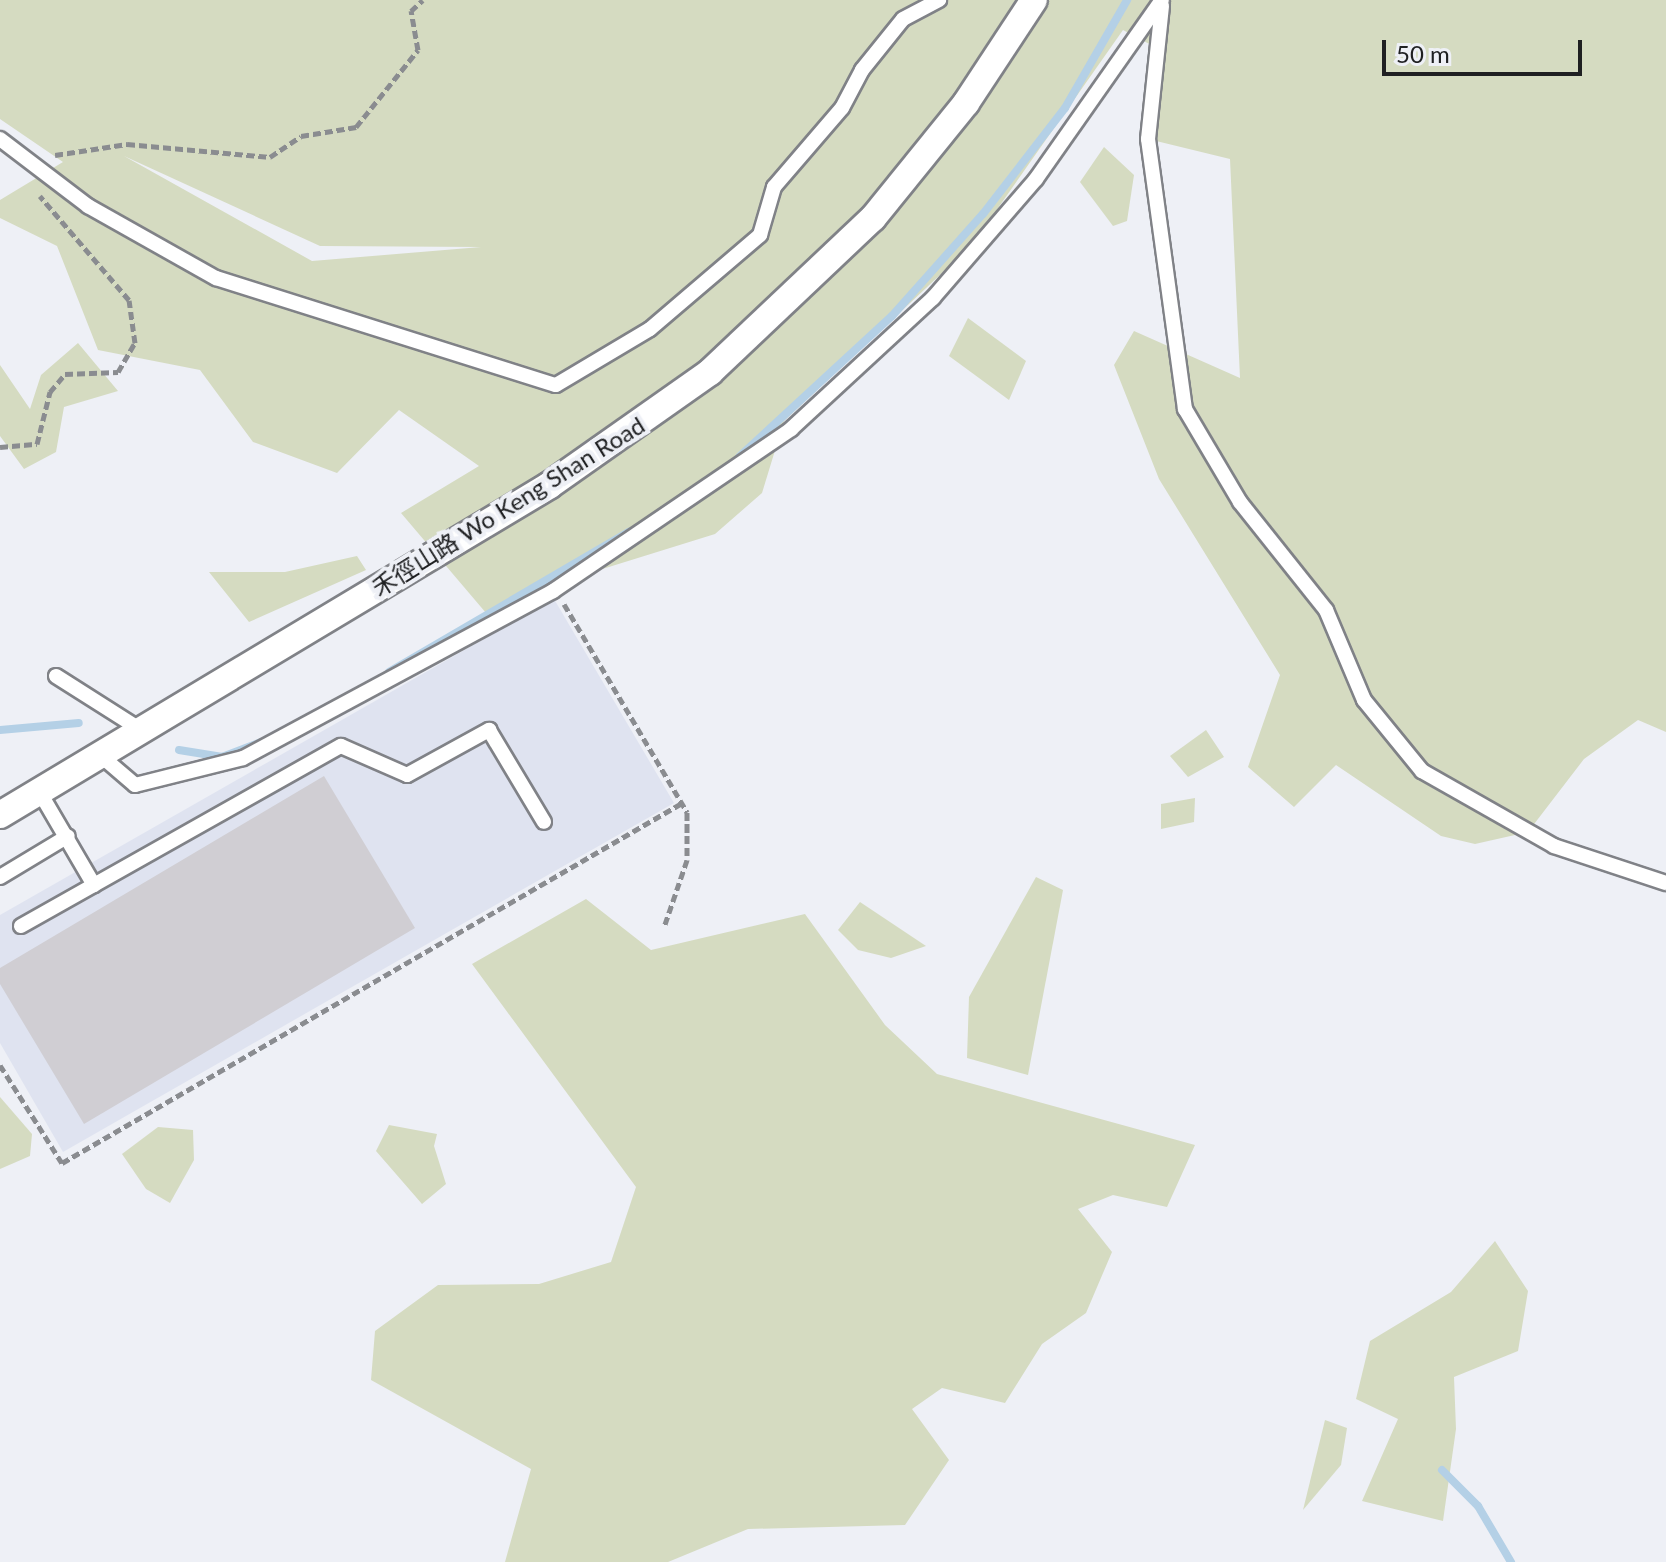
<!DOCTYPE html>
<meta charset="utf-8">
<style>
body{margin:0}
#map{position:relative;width:1666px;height:1562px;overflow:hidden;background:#eef0f6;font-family:Lato,"Noto Sans SC",sans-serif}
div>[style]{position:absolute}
.built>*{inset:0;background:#dfe3f0}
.green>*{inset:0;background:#d5dbc1}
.stream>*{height:8px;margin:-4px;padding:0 4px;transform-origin:4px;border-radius:4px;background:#b4d0e6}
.building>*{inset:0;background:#d0ced3}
.path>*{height:5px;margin-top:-2.5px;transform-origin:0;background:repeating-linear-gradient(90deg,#8a8c90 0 8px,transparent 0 12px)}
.roads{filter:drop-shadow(2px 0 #808287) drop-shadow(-2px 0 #808287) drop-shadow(0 2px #808287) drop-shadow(0 -2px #808287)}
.service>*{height:14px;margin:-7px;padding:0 7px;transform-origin:7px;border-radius:7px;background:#fff}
.minor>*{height:26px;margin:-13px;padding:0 13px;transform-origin:13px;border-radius:13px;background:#fff}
span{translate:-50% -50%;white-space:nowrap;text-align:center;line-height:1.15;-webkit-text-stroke:8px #eef0f6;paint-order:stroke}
.street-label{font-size:24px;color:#1f2022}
.scale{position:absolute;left:1382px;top:40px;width:200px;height:36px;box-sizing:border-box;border:4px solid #1f2022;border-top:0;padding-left:10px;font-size:24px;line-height:28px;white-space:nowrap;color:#1f2022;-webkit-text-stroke:6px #eef0f6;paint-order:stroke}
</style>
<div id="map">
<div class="built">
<div style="clip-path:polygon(554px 599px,674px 803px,63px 1152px,0 1043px,0 915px)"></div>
</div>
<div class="green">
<div style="clip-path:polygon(evenodd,0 0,1165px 0,1155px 47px,1123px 30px,972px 245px,784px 421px,762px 493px,715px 534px,551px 585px,492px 620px,401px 513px,479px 466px,399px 410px,337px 473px,253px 442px,200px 370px,98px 350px,57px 246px,0 218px,0 200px,63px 162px,0 119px,0 0,124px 156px,320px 246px,481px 247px,312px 261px,124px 156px)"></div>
<div style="clip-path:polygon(1170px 0,1666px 0,1666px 732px,1638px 720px,1584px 759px,1528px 832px,1475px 844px,1441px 836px,1336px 765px,1294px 807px,1248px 767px,1280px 675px,1159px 479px,1114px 365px,1134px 331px,1240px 378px,1230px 159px,1148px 139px)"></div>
<div style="clip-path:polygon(1104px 147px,1134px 175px,1127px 221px,1113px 226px,1080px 182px)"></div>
<div style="clip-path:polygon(968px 318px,1026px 361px,1009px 400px,949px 356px)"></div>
<div style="clip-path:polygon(78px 343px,118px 391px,64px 407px,56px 452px,24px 469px,0 436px,0 365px,30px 409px,41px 375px)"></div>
<div style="clip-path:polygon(357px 556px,366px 570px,249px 622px,209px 572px,285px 572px)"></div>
<div style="clip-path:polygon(1206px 730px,1224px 757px,1188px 777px,1170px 756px)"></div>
<div style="clip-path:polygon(1195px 798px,1194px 822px,1161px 829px,1161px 804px)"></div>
<div style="clip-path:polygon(1036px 877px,1063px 890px,1028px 1075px,967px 1058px,969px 997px)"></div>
<div style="clip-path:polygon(586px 899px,651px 950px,805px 914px,885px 1025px,937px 1074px,1195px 1145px,1167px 1207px,1113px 1195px,1078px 1209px,1112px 1252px,1086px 1313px,1042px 1344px,1005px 1403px,942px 1388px,912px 1409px,949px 1460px,905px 1525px,748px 1529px,668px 1562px,505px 1562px,531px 1469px,371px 1380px,375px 1331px,438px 1285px,539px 1284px,611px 1262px,636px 1187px,472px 964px)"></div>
<div style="clip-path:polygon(860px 902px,926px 946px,891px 958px,858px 950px,838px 930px)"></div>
<div style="clip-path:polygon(0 1097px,32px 1134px,30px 1156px,0 1169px)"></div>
<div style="clip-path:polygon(389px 1125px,437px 1134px,434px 1146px,446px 1184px,422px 1204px,376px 1151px)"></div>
<div style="clip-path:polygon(158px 1127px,193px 1130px,194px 1160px,170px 1203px,146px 1189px,122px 1154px)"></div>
<div style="clip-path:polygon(1495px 1241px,1528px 1291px,1518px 1351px,1454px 1377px,1456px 1429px,1443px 1521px,1362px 1501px,1398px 1419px,1356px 1399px,1370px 1341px,1451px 1292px)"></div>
<div style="clip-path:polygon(1325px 1420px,1347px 1428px,1341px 1465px,1303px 1510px)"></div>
</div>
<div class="stream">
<div style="left:739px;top:457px;width:208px;rotate:-42.7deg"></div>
<div style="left:892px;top:316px;width:137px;rotate:-48.3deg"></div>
<div style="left:983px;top:214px;width:134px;rotate:-52.3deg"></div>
<div style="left:1065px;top:108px;width:125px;rotate:-60.1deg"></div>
<div style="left:389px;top:672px;width:278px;rotate:-30.3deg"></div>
<div style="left:0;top:730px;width:79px;rotate:-5.1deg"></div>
<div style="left:179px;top:750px;width:44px;rotate:9.2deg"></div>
<div style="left:222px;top:757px;width:42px;rotate:-21deg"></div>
<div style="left:1442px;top:1470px;width:51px;rotate:45deg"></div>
<div style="left:1478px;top:1506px;width:65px;rotate:59.5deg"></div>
</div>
<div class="building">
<div style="clip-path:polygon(324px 776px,415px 928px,84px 1124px,0 984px,0 968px)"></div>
</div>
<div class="path">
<div style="left:55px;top:155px;width:73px;rotate:-8.7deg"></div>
<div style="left:127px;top:144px;width:144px;rotate:5.2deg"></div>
<div style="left:270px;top:157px;width:37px;rotate:-34deg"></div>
<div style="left:301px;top:136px;width:56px;rotate:-9.3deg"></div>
<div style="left:356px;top:127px;width:99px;rotate:-51.2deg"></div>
<div style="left:418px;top:50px;width:40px;rotate:-100deg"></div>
<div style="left:411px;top:11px;width:16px;rotate:-43deg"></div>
<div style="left:0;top:447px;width:37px;rotate:-5deg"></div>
<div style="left:37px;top:444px;width:54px;rotate:-76deg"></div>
<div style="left:50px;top:392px;width:23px;rotate:-50deg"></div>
<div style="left:65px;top:374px;width:53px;rotate:-2.2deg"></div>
<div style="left:118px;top:372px;width:34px;rotate:-60deg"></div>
<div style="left:135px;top:343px;width:43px;rotate:-97.9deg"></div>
<div style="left:129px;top:300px;width:137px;rotate:-130.6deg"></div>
<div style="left:564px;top:604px;width:242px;rotate:59.4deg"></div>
<div style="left:687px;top:812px;width:48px;rotate:90deg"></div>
<div style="left:687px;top:860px;width:71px;rotate:108.9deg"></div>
<div style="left:0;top:1065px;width:116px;rotate:57.7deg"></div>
<div style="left:62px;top:1163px;width:717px;rotate:-30.14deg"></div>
</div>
<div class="roads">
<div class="service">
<div style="left:1162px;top:6px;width:134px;rotate:96deg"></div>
<div style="left:1148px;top:139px;width:273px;rotate:82.2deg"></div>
<div style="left:1185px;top:409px;width:108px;rotate:59.4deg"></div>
<div style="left:1240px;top:502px;width:138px;rotate:51.5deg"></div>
<div style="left:1326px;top:610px;width:98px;rotate:67.1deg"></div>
<div style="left:1364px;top:700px;width:92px;rotate:50.8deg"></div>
<div style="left:1422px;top:771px;width:152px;rotate:29.6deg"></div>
<div style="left:1554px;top:846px;width:118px;rotate:18.3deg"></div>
<div style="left:0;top:139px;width:111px;rotate:37.3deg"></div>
<div style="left:88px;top:206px;width:147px;rotate:29.4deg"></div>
<div style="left:216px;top:278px;width:356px;rotate:17.5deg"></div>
<div style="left:556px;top:385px;width:109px;rotate:-30.8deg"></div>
<div style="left:650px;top:329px;width:145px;rotate:-40.5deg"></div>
<div style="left:760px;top:235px;width:50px;rotate:-73.7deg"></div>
<div style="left:774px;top:187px;width:104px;rotate:-49.3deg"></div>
<div style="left:842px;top:108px;width:43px;rotate:-62.2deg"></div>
<div style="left:862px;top:70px;width:65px;rotate:-51.2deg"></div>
<div style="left:903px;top:19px;width:41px;rotate:-27.8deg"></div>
<div style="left:56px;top:676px;width:101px;rotate:32.4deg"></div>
<div style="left:100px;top:755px;width:46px;rotate:40.6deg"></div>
<div style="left:135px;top:785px;width:111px;rotate:-14deg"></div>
<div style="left:243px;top:758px;width:352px;rotate:-28.3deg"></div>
<div style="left:553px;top:591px;width:288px;rotate:-34.2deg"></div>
<div style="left:791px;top:429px;width:193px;rotate:-42.7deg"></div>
<div style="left:933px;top:298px;width:157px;rotate:-49.1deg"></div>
<div style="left:1036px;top:179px;width:219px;rotate:-54.9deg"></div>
<div style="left:39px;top:791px;width:109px;rotate:59.7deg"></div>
<div style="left:0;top:877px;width:79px;rotate:-31.1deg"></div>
<div style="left:21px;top:926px;width:367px;rotate:-29.4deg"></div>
<div style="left:341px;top:746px;width:72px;rotate:23.7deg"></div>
<div style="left:407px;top:775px;width:94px;rotate:-28.8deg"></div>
<div style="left:489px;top:730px;width:107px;rotate:59.1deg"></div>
</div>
<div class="minor">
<div style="left:0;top:815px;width:641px;rotate:-30.96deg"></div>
<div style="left:550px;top:485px;width:196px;rotate:-35.2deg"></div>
<div style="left:710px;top:372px;width:224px;rotate:-43.4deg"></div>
<div style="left:873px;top:218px;width:148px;rotate:-51deg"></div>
<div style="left:966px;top:103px;width:123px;rotate:-56.6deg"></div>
</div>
</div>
<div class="street-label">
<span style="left:508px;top:506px;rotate:-32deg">禾徑山路 Wo Keng Shan Road</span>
</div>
<div class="scale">50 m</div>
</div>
